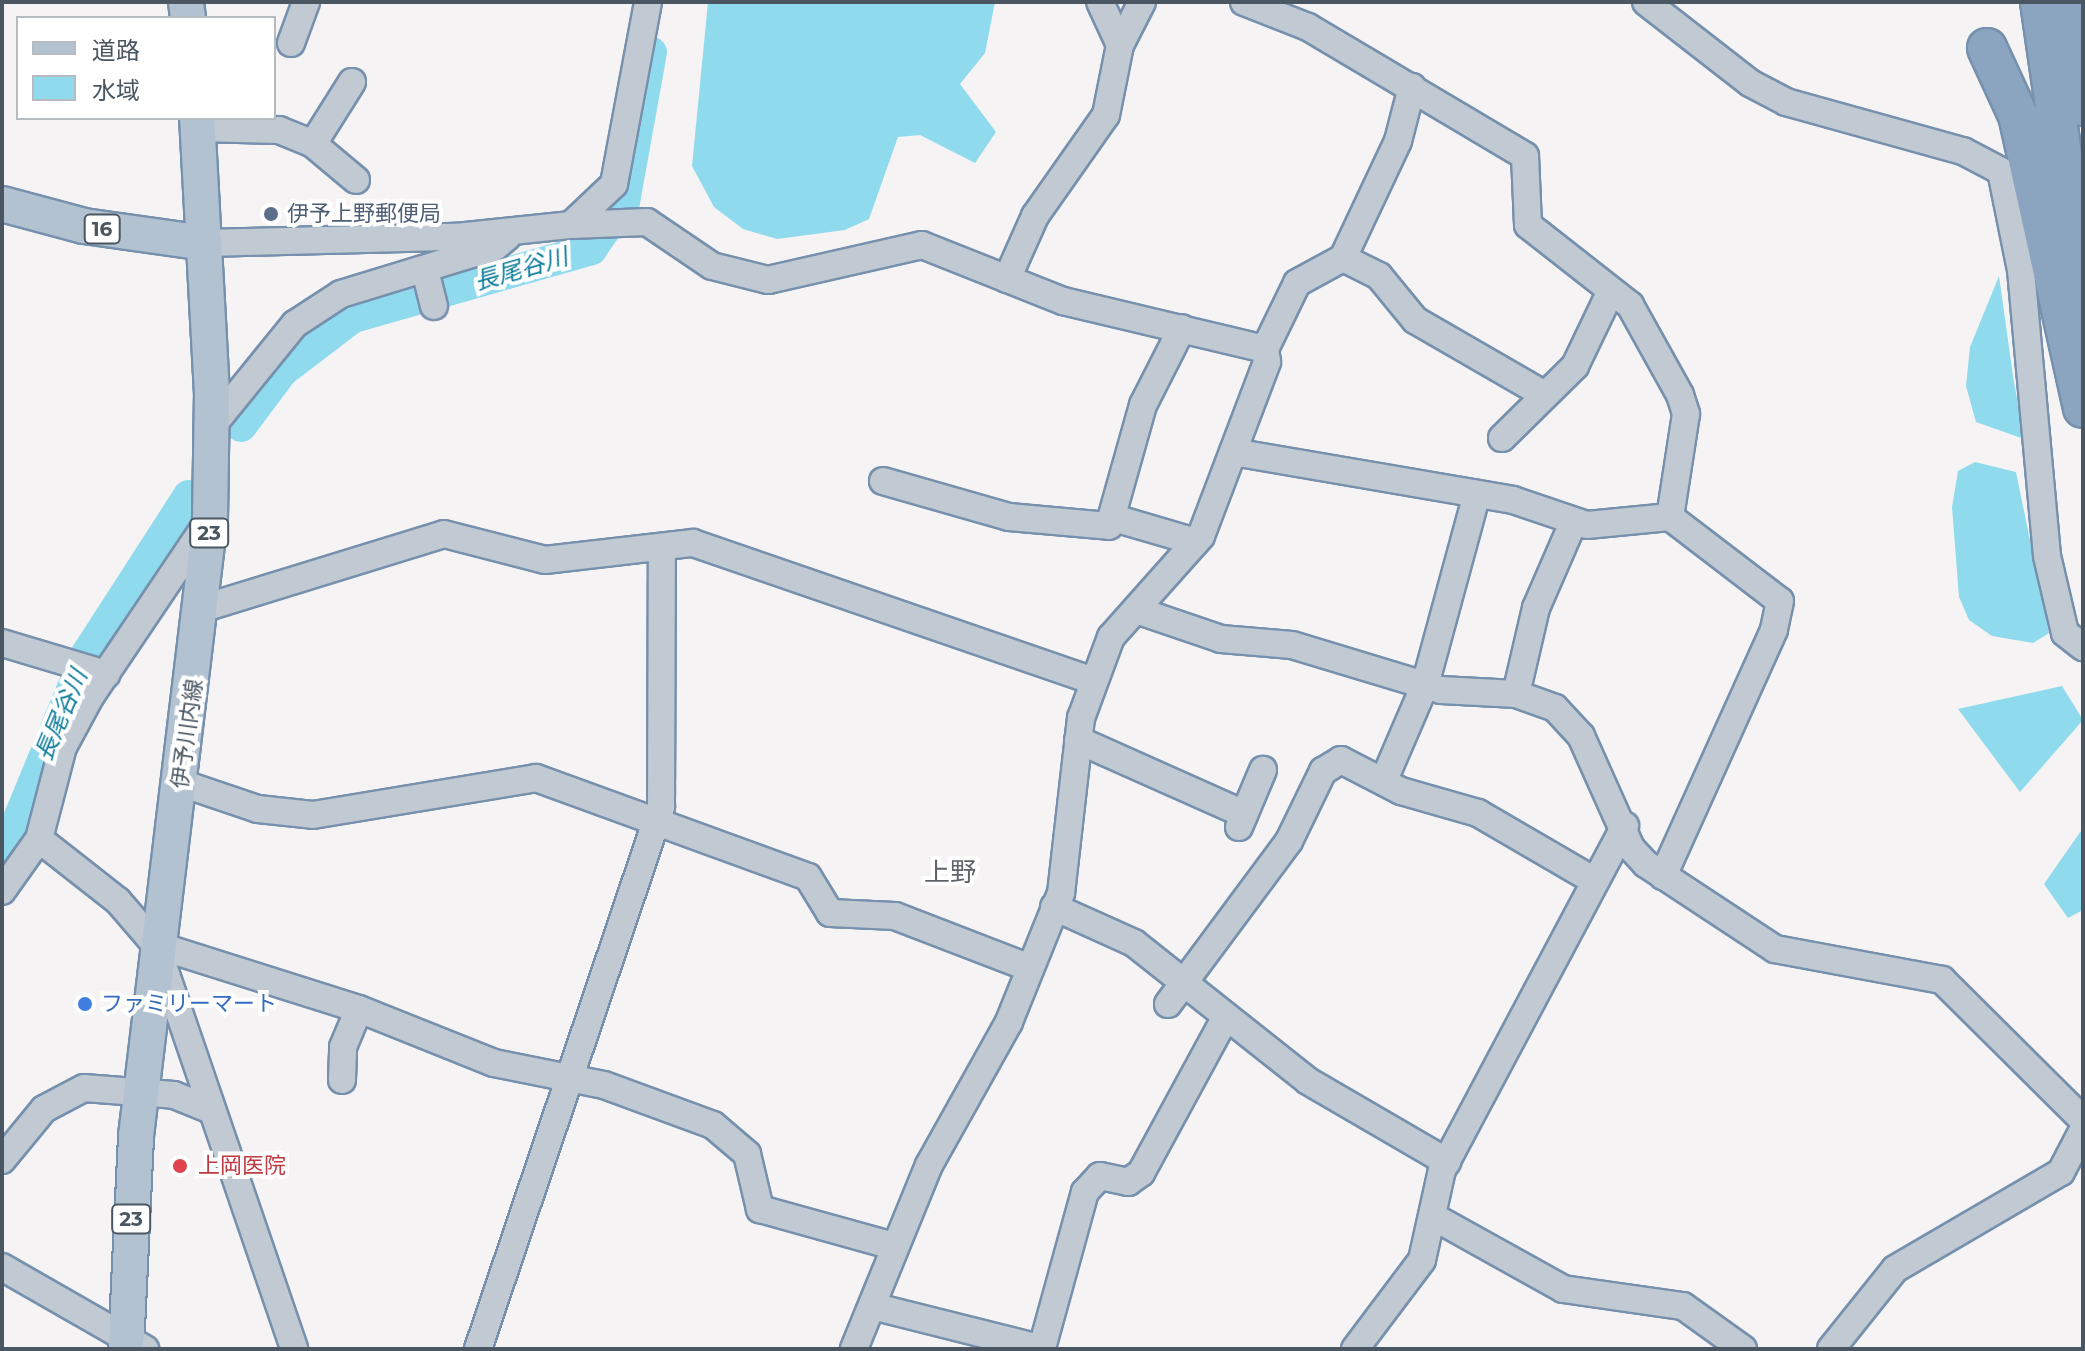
<!DOCTYPE html>
<meta charset="utf-8">
<style>
body{margin:0}
#map{position:relative;width:2085px;height:1351px;overflow:hidden;background:#f5f3f3;font-family:Montserrat,"Noto Sans JP",sans-serif}
div>[style]{position:absolute}
.water>*{inset:0;background:#90daee}
.river>*{height:32px;margin:-16px;padding:0 16px;transform-origin:16px;border-radius:16px;background:#90daee}
.roads{filter:drop-shadow(2px 0 #7690ad) drop-shadow(-2px 0 #7690ad) drop-shadow(0 2px #7690ad) drop-shadow(0 -2px #7690ad)}
.minor>*{height:26px;margin:-13px;padding:0 13px;transform-origin:13px;border-radius:13px;background:#c1cad2}
.major>*{height:34px;margin:-17px;padding:0 17px;transform-origin:17px;border-radius:17px;background:#b3c2d1}
.highway>*{height:38px;margin:-19px;padding:0 19px;transform-origin:19px;border-radius:19px;background:#8ba5c1}
.dots>*{width:22px;height:22px;translate:-50% -50%;box-sizing:border-box;border:4px solid #fff;border-radius:50%}
span{translate:-50% -50%;white-space:nowrap;text-align:center;line-height:1.15;-webkit-text-stroke:8px #fff;paint-order:stroke}
.shield-label span{padding:2px 6px;background:#fff;border:2px solid;border-radius:6px;-webkit-text-stroke-width:0}
.shield-label{font-size:20px;color:#4a5661;font-weight:700}
.service-label{font-size:22px;color:#4e5e75}
.left{translate:0 -50%;text-align:left}
.street-label{font-size:22px;color:#4a5661}
.shop-label{font-size:22px;color:#366cbe}
.health-label{font-size:22px;color:#be3a42}
.water-label{font-size:24px;color:#0c7c9b;font-style:italic}
.quarter-label{font-size:26px;color:#5f6368}
.frame{position:absolute;inset:0;border:4px solid #4a5661;pointer-events:none}
.legend{position:absolute;left:16px;top:16px;width:260px;height:104px;box-sizing:border-box;background:#fff;border:2px solid #b7bbc0;margin:0;padding:10px 14px;list-style:none;font-size:24px;color:#4a5661}
.legend li{display:flex;align-items:center;gap:16px;height:40px}
.legend b{width:40px;border:2px solid #b7bbc0}
</style>
<div id="map">
<div class="water">
<div style="clip-path:polygon(708px 2px,995px 2px,985px 53px,960px 84px,996px 132px,975px 163px,920px 135px,898px 137px,869px 219px,845px 230px,777px 239px,743px 229px,714px 207px,692px 166px)"></div>
<div style="clip-path:polygon(1999px 276px,2013px 376px,2024px 439px,1976px 422px,1966px 386px,1970px 347px)"></div>
<div style="clip-path:polygon(1975px 462px,2016px 472px,2049px 633px,2033px 643px,1992px 636px,1969px 620px,1959px 597px,1952px 507px,1958px 471px)"></div>
<div style="clip-path:polygon(2062px 686px,2083px 720px,2020px 792px,1958px 709px)"></div>
<div style="clip-path:polygon(2083px 828px,2083px 910px,2068px 918px,2044px 884px)"></div>
</div>
<div class="river">
<div style="left:241px;top:426px;width:69px;rotate:-53.3deg"></div>
<div style="left:282px;top:371px;width:89px;rotate:-37.3deg"></div>
<div style="left:353px;top:317px;width:248px;rotate:-15.9deg"></div>
<div style="left:591px;top:249px;width:57px;rotate:-54.9deg"></div>
<div style="left:624px;top:202px;width:152px;rotate:-79.8deg"></div>
<div style="left:2px;top:860px;width:223px;rotate:-67.6deg"></div>
<div style="left:87px;top:654px;width:188px;rotate:-57.2deg"></div>
</div>
<div class="roads">
<div class="minor">
<div style="left:1244px;top:2px;width:69px;rotate:21.3deg"></div>
<div style="left:1308px;top:27px;width:252px;rotate:30.7deg"></div>
<div style="left:1525px;top:156px;width:69px;rotate:87.5deg"></div>
<div style="left:1528px;top:225px;width:130px;rotate:38.1deg"></div>
<div style="left:1630px;top:305px;width:103px;rotate:60.9deg"></div>
<div style="left:1680px;top:395px;width:20px;rotate:72deg"></div>
<div style="left:1686px;top:414px;width:104px;rotate:98.8deg"></div>
<div style="left:1646px;top:2px;width:132px;rotate:37.9deg"></div>
<div style="left:1750px;top:83px;width:41px;rotate:27.8deg"></div>
<div style="left:1786px;top:102px;width:184px;rotate:15.5deg"></div>
<div style="left:1963px;top:151px;width:43px;rotate:27.8deg"></div>
<div style="left:2001px;top:171px;width:101px;rotate:78.6deg"></div>
<div style="left:2021px;top:270px;width:287px;rotate:84.8deg"></div>
<div style="left:2047px;top:556px;width:79px;rotate:76.8deg"></div>
<div style="left:2065px;top:633px;width:23px;rotate:38deg"></div>
<div style="left:291px;top:43px;width:44px;rotate:-69.9deg"></div>
<div style="left:1120px;top:45px;width:48px;rotate:-62.9deg"></div>
<div style="left:352px;top:82px;width:73px;rotate:122.2deg"></div>
<div style="left:313px;top:144px;width:56px;rotate:39.9deg"></div>
<div style="left:197px;top:128px;width:82px;rotate:1.4deg"></div>
<div style="left:279px;top:130px;width:37px;rotate:22deg"></div>
<div style="left:571px;top:225px;width:76px;rotate:-2.3deg"></div>
<div style="left:647px;top:222px;width:78px;rotate:34.1deg"></div>
<div style="left:712px;top:266px;width:58px;rotate:14deg"></div>
<div style="left:768px;top:280px;width:158px;rotate:-12.8deg"></div>
<div style="left:922px;top:245px;width:152px;rotate:21.7deg"></div>
<div style="left:1063px;top:301px;width:208px;rotate:13.4deg"></div>
<div style="left:1265px;top:349px;width:13px;rotate:81deg"></div>
<div style="left:1267px;top:362px;width:186px;rotate:110.8deg"></div>
<div style="left:1201px;top:536px;width:135px;rotate:131.7deg"></div>
<div style="left:1111px;top:637px;width:86px;rotate:110.3deg"></div>
<div style="left:1081px;top:718px;width:176px;rotate:96.5deg"></div>
<div style="left:1061px;top:893px;width:139px;rotate:112deg"></div>
<div style="left:1009px;top:1022px;width:164px;rotate:119.2deg"></div>
<div style="left:929px;top:1165px;width:199px;rotate:112.2deg"></div>
<div style="left:205px;top:243px;width:251px;rotate:-1.4deg"></div>
<div style="left:456px;top:237px;width:116px;rotate:-6deg"></div>
<div style="left:571px;top:225px;width:59px;rotate:-43.6deg"></div>
<div style="left:614px;top:184px;width:185px;rotate:-79.4deg"></div>
<div style="left:1343px;top:258px;width:40px;rotate:26.6deg"></div>
<div style="left:1379px;top:276px;width:57px;rotate:50.7deg"></div>
<div style="left:1415px;top:320px;width:150px;rotate:30deg"></div>
<div style="left:425px;top:270px;width:37px;rotate:76deg"></div>
<div style="left:1007px;top:279px;width:69px;rotate:-66deg"></div>
<div style="left:1035px;top:216px;width:123px;rotate:-54.9deg"></div>
<div style="left:1106px;top:115px;width:71px;rotate:-78.7deg"></div>
<div style="left:1120px;top:45px;width:47px;rotate:-114.9deg"></div>
<div style="left:1265px;top:349px;width:73px;rotate:-64.1deg"></div>
<div style="left:1297px;top:283px;width:52px;rotate:-28.5deg"></div>
<div style="left:1343px;top:258px;width:129px;rotate:-64.8deg"></div>
<div style="left:1398px;top:141px;width:56px;rotate:-75.5deg"></div>
<div style="left:212px;top:426px;width:132px;rotate:-50.9deg"></div>
<div style="left:295px;top:324px;width:55px;rotate:-33.1deg"></div>
<div style="left:341px;top:294px;width:161px;rotate:-17deg"></div>
<div style="left:495px;top:247px;width:16px;rotate:-40deg"></div>
<div style="left:1502px;top:438px;width:103px;rotate:-44.6deg"></div>
<div style="left:1575px;top:366px;width:83px;rotate:-64.4deg"></div>
<div style="left:1233px;top:452px;width:284px;rotate:9.7deg"></div>
<div style="left:1513px;top:500px;width:78px;rotate:18.7deg"></div>
<div style="left:1587px;top:525px;width:83px;rotate:-5.5deg"></div>
<div style="left:1670px;top:517px;width:138px;rotate:37.4deg"></div>
<div style="left:1780px;top:601px;width:30px;rotate:102deg"></div>
<div style="left:1774px;top:630px;width:270px;rotate:114.3deg"></div>
<div style="left:883px;top:481px;width:131px;rotate:15.9deg"></div>
<div style="left:1009px;top:517px;width:100px;rotate:5.1deg"></div>
<div style="left:1109px;top:526px;width:126px;rotate:-74.3deg"></div>
<div style="left:1143px;top:405px;width:86px;rotate:-63.1deg"></div>
<div style="left:1114px;top:518px;width:85px;rotate:16.3deg"></div>
<div style="left:204px;top:608px;width:251px;rotate:-17.1deg"></div>
<div style="left:444px;top:534px;width:104px;rotate:14.4deg"></div>
<div style="left:545px;top:560px;width:149px;rotate:-6.6deg"></div>
<div style="left:693px;top:543px;width:423px;rotate:19deg"></div>
<div style="left:1136px;top:610px;width:90px;rotate:18.8deg"></div>
<div style="left:1221px;top:639px;width:71px;rotate:4.8deg"></div>
<div style="left:1292px;top:645px;width:156px;rotate:16.8deg"></div>
<div style="left:1441px;top:690px;width:75px;rotate:3.1deg"></div>
<div style="left:1516px;top:694px;width:41px;rotate:19.7deg"></div>
<div style="left:1555px;top:708px;width:38px;rotate:47deg"></div>
<div style="left:1581px;top:736px;width:123px;rotate:65.9deg"></div>
<div style="left:1631px;top:848px;width:22px;rotate:47deg"></div>
<div style="left:1646px;top:864px;width:154px;rotate:33.4deg"></div>
<div style="left:1775px;top:949px;width:170px;rotate:10.5deg"></div>
<div style="left:1942px;top:980px;width:199px;rotate:44.8deg"></div>
<div style="left:2px;top:643px;width:109px;rotate:16.6deg"></div>
<div style="left:1516px;top:694px;width:88px;rotate:-76.9deg"></div>
<div style="left:1536px;top:608px;width:93px;rotate:-66.5deg"></div>
<div style="left:1078px;top:740px;width:182px;rotate:24deg"></div>
<div style="left:1384px;top:780px;width:103px;rotate:-66.7deg"></div>
<div style="left:1425px;top:685px;width:198px;rotate:-74.8deg"></div>
<div style="left:181px;top:783px;width:81px;rotate:18.7deg"></div>
<div style="left:258px;top:809px;width:55px;rotate:6.2deg"></div>
<div style="left:313px;top:815px;width:226px;rotate:-9.4deg"></div>
<div style="left:536px;top:778px;width:289px;rotate:20deg"></div>
<div style="left:808px;top:877px;width:42px;rotate:58.6deg"></div>
<div style="left:830px;top:913px;width:65px;rotate:2.6deg"></div>
<div style="left:895px;top:916px;width:145px;rotate:21.1deg"></div>
<div style="left:1239px;top:827px;width:62px;rotate:-67.2deg"></div>
<div style="left:39px;top:839px;width:100px;rotate:38.1deg"></div>
<div style="left:118px;top:901px;width:58px;rotate:49.2deg"></div>
<div style="left:156px;top:945px;width:427px;rotate:71.1deg"></div>
<div style="left:2px;top:891px;width:64px;rotate:-54.6deg"></div>
<div style="left:39px;top:839px;width:95px;rotate:-75.4deg"></div>
<div style="left:63px;top:747px;width:57px;rotate:-61.6deg"></div>
<div style="left:90px;top:697px;width:211px;rotate:-56deg"></div>
<div style="left:1054px;top:907px;width:88px;rotate:24.2deg"></div>
<div style="left:1134px;top:943px;width:222px;rotate:38.4deg"></div>
<div style="left:1308px;top:1081px;width:161px;rotate:30.2deg"></div>
<div style="left:156px;top:945px;width:213px;rotate:17.5deg"></div>
<div style="left:359px;top:1009px;width:145px;rotate:21.8deg"></div>
<div style="left:494px;top:1063px;width:112px;rotate:11.3deg"></div>
<div style="left:604px;top:1085px;width:116px;rotate:20.2deg"></div>
<div style="left:713px;top:1125px;width:45px;rotate:40.5deg"></div>
<div style="left:747px;top:1154px;width:57px;rotate:76.7deg"></div>
<div style="left:760px;top:1209px;width:138px;rotate:15.5deg"></div>
<div style="left:1168px;top:1004px;width:203px;rotate:-53.4deg"></div>
<div style="left:1289px;top:841px;width:78px;rotate:-64.1deg"></div>
<div style="left:1323px;top:771px;width:21px;rotate:-31deg"></div>
<div style="left:1341px;top:760px;width:68px;rotate:27.3deg"></div>
<div style="left:1401px;top:791px;width:80px;rotate:15.9deg"></div>
<div style="left:1478px;top:813px;width:135px;rotate:30.2deg"></div>
<div style="left:342px;top:1080px;width:33px;rotate:-88deg"></div>
<div style="left:343px;top:1047px;width:41px;rotate:-67.2deg"></div>
<div style="left:2px;top:1160px;width:66px;rotate:-50.5deg"></div>
<div style="left:44px;top:1109px;width:45px;rotate:-27.7deg"></div>
<div style="left:84px;top:1088px;width:90px;rotate:4.4deg"></div>
<div style="left:174px;top:1095px;width:38px;rotate:22deg"></div>
<div style="left:1432px;top:1216px;width:150px;rotate:29.1deg"></div>
<div style="left:1563px;top:1289px;width:121px;rotate:8.1deg"></div>
<div style="left:1683px;top:1306px;width:74px;rotate:35.6deg"></div>
<div style="left:2px;top:1267px;width:165px;rotate:29.8deg"></div>
<div style="left:872px;top:1306px;width:176px;rotate:14.1deg"></div>
<div style="left:1042px;top:1348px;width:162px;rotate:-74.6deg"></div>
<div style="left:1085px;top:1192px;width:22px;rotate:-47deg"></div>
<div style="left:1100px;top:1176px;width:29px;rotate:12deg"></div>
<div style="left:1128px;top:1182px;width:16px;rotate:-35deg"></div>
<div style="left:1141px;top:1173px;width:174px;rotate:-61.5deg"></div>
<div style="left:478px;top:1349px;width:572px;rotate:-71.34deg"></div>
<div style="left:661px;top:807px;width:260px;rotate:-89.8deg"></div>
<div style="left:1355px;top:1349px;width:111px;rotate:-53deg"></div>
<div style="left:1422px;top:1260px;width:92px;rotate:-77.5deg"></div>
<div style="left:1442px;top:1170px;width:390px;rotate:-62deg"></div>
<div style="left:1831px;top:1349px;width:102px;rotate:-51.3deg"></div>
<div style="left:1895px;top:1269px;width:192px;rotate:-30.3deg"></div>
<div style="left:2061px;top:1172px;width:47px;rotate:-62.4deg"></div>
</div>
<div class="major">
<div style="left:186px;top:2px;width:16px;rotate:83deg"></div>
<div style="left:2px;top:204px;width:85px;rotate:15deg"></div>
<div style="left:84px;top:226px;width:122px;rotate:8deg"></div>
<div style="left:126px;top:1349px;width:213px;rotate:-87.3deg"></div>
<div style="left:136px;top:1136px;width:621px;rotate:-83.16deg"></div>
<div style="left:210px;top:519px;width:125px;rotate:-89.1deg"></div>
<div style="left:212px;top:394px;width:276px;rotate:-93.1deg"></div>
</div>
<div class="highway">
<div style="left:2040px;top:2px;width:302px;rotate:81.8deg"></div>
<div style="left:2069px;top:2px;width:105px;rotate:82.3deg"></div>
<div style="left:1987px;top:48px;width:74px;rotate:65.2deg"></div>
<div style="left:2018px;top:115px;width:300px;rotate:77.5deg"></div>
</div>
</div>
<div class="dots">
<div style="left:271px;top:214px;background:#5c6f8a"></div>
<div style="left:85px;top:1004px;background:#3f7fe0"></div>
<div style="left:180px;top:1166px;background:#e0444e"></div>
</div>
<div class="shield-label">
<span style="left:102px;top:229px">16</span>
<span style="left:209px;top:533px">23</span>
<span style="left:131px;top:1219px">23</span>
</div>
<div class="service-label">
<span class="left" style="left:287px;top:214px">伊予上野郵便局</span>
</div>
<div class="street-label">
<span style="left:187px;top:734px;rotate:-82deg">伊予川内線</span>
</div>
<div class="shop-label">
<span class="left" style="left:101px;top:1004px">ファミリーマート</span>
</div>
<div class="health-label">
<span class="left" style="left:198px;top:1166px">上岡医院</span>
</div>
<div class="water-label">
<span style="left:521px;top:269px;rotate:-16deg">長尾谷川</span>
<span style="left:61px;top:715px;rotate:-67deg">長尾谷川</span>
</div>
<div class="quarter-label">
<span style="left:950px;top:873px">上野</span>
</div>
<div class="frame"></div>
<ul class="legend">
<li><b style="height:10px;background:#b3c2d1"></b>道路</li>
<li><b style="height:22px;background:#90daee"></b>水域</li>
</ul>
</div>
